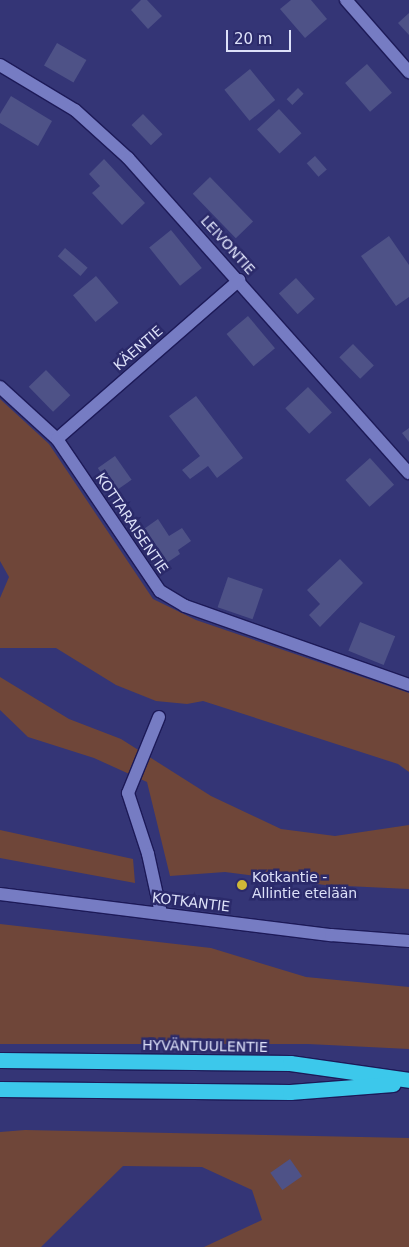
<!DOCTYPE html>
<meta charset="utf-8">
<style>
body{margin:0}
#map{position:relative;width:409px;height:1247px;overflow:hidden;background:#343576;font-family:"DejaVu Sans",sans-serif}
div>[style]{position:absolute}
.green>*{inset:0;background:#6f4639}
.building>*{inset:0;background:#4e5287;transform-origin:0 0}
.roads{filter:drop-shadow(1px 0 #1d1a58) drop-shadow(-1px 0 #1d1a58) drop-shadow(0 1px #1d1a58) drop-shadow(0 -1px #1d1a58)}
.minor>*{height:12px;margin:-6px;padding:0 6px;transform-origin:6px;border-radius:6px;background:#767cc3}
.highway>*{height:15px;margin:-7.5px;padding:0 7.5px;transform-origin:7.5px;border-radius:7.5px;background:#3cc8eb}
.dots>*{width:14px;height:14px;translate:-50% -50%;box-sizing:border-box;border:2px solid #2b2a6a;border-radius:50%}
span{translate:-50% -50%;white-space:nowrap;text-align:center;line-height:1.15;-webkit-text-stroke:5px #2b2a6a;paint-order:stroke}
.street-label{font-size:14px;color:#dde1f9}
.poi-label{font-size:14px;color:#dde1f9}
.left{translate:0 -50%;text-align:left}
.scale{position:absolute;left:226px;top:30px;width:65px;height:22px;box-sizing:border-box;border:2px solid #dde1f9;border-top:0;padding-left:6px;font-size:15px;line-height:18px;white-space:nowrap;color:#dde1f9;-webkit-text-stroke:4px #2b2a6a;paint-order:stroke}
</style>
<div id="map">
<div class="green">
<div style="clip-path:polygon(0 399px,49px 444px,153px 599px,196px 620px,409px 693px,409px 772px,398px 764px,203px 701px,187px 704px,156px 701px,116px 685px,56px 648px,0 648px,0 598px,9px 577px,0 561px)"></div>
<div style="clip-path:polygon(0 677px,69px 719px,121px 739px,211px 796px,281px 829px,335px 836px,409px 825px,409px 889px,325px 885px,225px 872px,170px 876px,147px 782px,94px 758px,28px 737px,0 710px)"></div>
<div style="clip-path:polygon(0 830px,133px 859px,135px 883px,0 858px)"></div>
<div style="clip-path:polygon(0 924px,211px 948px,306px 977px,409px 987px,409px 1049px,308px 1044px,0 1044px)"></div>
<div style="clip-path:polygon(25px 1130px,409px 1138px,409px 1247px,204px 1247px,262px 1220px,252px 1190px,202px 1167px,123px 1166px,41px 1247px,0 1247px,0 1132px)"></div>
</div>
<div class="building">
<div style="clip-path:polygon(141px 0,147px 0,162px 16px,148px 29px,131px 10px)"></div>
<div style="clip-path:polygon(291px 0,311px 0,327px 19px,305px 38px,280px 9px)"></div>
<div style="clip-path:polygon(409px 13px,409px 35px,398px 23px)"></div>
<div style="left:57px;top:43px;width:34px;height:26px;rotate:30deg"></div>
<div style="left:367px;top:64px;width:38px;height:29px;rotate:49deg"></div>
<div style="left:250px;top:69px;width:40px;height:33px;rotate:51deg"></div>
<div style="left:298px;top:88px;width:8px;height:16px;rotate:45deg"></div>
<div style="clip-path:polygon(11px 96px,52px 121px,38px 146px,0 123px,0 114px)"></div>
<div style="left:279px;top:109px;width:33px;height:30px;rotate:47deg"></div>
<div style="left:143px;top:114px;width:28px;height:16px;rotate:46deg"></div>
<div style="left:315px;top:156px;width:18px;height:11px;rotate:49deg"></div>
<div style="clip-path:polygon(104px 159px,145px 203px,122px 225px,92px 193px,100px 186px,89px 174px)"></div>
<div style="left:210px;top:177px;width:62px;height:24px;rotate:46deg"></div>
<div style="left:171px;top:230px;width:49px;height:28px;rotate:51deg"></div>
<div style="clip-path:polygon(389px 236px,409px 265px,409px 297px,396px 306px,361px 256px)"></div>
<div style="left:65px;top:248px;width:30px;height:11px;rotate:41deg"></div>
<div style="left:96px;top:276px;width:35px;height:30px;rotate:50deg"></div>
<div style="left:296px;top:278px;width:28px;height:23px;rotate:48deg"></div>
<div style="left:248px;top:316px;width:42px;height:28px;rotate:50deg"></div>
<div style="left:353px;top:344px;width:30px;height:19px;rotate:46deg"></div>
<div style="left:46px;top:370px;width:35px;height:24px;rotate:46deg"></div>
<div style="left:308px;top:387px;width:35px;height:31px;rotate:47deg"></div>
<div style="clip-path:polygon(196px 396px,243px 458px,217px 478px,208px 466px,190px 479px,182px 470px,200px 456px,169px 416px)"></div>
<div style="clip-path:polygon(409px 428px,409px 442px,402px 433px)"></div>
<div style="left:115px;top:456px;width:29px;height:21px;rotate:55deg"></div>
<div style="left:370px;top:458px;width:36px;height:33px;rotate:48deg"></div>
<div style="clip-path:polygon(158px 519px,169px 536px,182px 528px,191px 541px,178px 550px,180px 554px,156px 570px,134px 536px)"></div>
<div style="clip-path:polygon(340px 559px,363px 583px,320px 627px,309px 615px,320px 604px,307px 590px)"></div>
<div style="left:228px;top:577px;width:37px;height:32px;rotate:19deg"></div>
<div style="left:360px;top:622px;width:38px;height:31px;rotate:22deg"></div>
<div style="left:290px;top:1159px;width:21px;height:24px;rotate:55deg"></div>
</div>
<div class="roads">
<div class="minor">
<div style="left:346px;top:0;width:96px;rotate:48.8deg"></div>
<div style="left:0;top:65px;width:87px;rotate:31deg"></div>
<div style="left:75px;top:110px;width:72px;rotate:42.2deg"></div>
<div style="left:128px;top:158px;width:422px;rotate:48.3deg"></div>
<div style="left:0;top:387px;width:77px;rotate:42.4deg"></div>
<div style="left:57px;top:439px;width:184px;rotate:55.9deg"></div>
<div style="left:160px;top:591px;width:29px;rotate:31deg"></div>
<div style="left:185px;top:606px;width:238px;rotate:19.4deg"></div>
<div style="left:57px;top:439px;width:242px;rotate:-41.1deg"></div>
<div style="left:159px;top:717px;width:82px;rotate:112.2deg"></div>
<div style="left:128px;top:793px;width:64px;rotate:71.8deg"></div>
<div style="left:148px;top:854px;width:60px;rotate:77.6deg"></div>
<div style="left:0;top:894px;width:334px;rotate:7.1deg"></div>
<div style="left:331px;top:935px;width:78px;rotate:4.4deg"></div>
</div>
<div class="highway">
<div style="left:0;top:1060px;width:290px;rotate:0.6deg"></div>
<div style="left:290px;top:1063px;width:120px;rotate:8.1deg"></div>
<div style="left:0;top:1089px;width:290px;rotate:0.6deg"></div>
<div style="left:290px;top:1092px;width:103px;rotate:-4.4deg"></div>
</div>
</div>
<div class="dots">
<div style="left:242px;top:885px;background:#cfb837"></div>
</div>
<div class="street-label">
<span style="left:228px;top:245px;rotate:48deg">LEIVONTIE</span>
<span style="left:138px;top:348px;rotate:-41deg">KÄENTIE</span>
<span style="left:132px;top:523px;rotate:56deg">KOTTARAISENTIE</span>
<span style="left:191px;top:902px;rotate:7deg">KOTKANTIE</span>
<span style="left:205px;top:1046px;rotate:1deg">HYVÄNTUULENTIE</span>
</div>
<div class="poi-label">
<span class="left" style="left:252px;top:885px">Kotkantie -<br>Allintie etelään</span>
</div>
<div class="scale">20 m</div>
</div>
